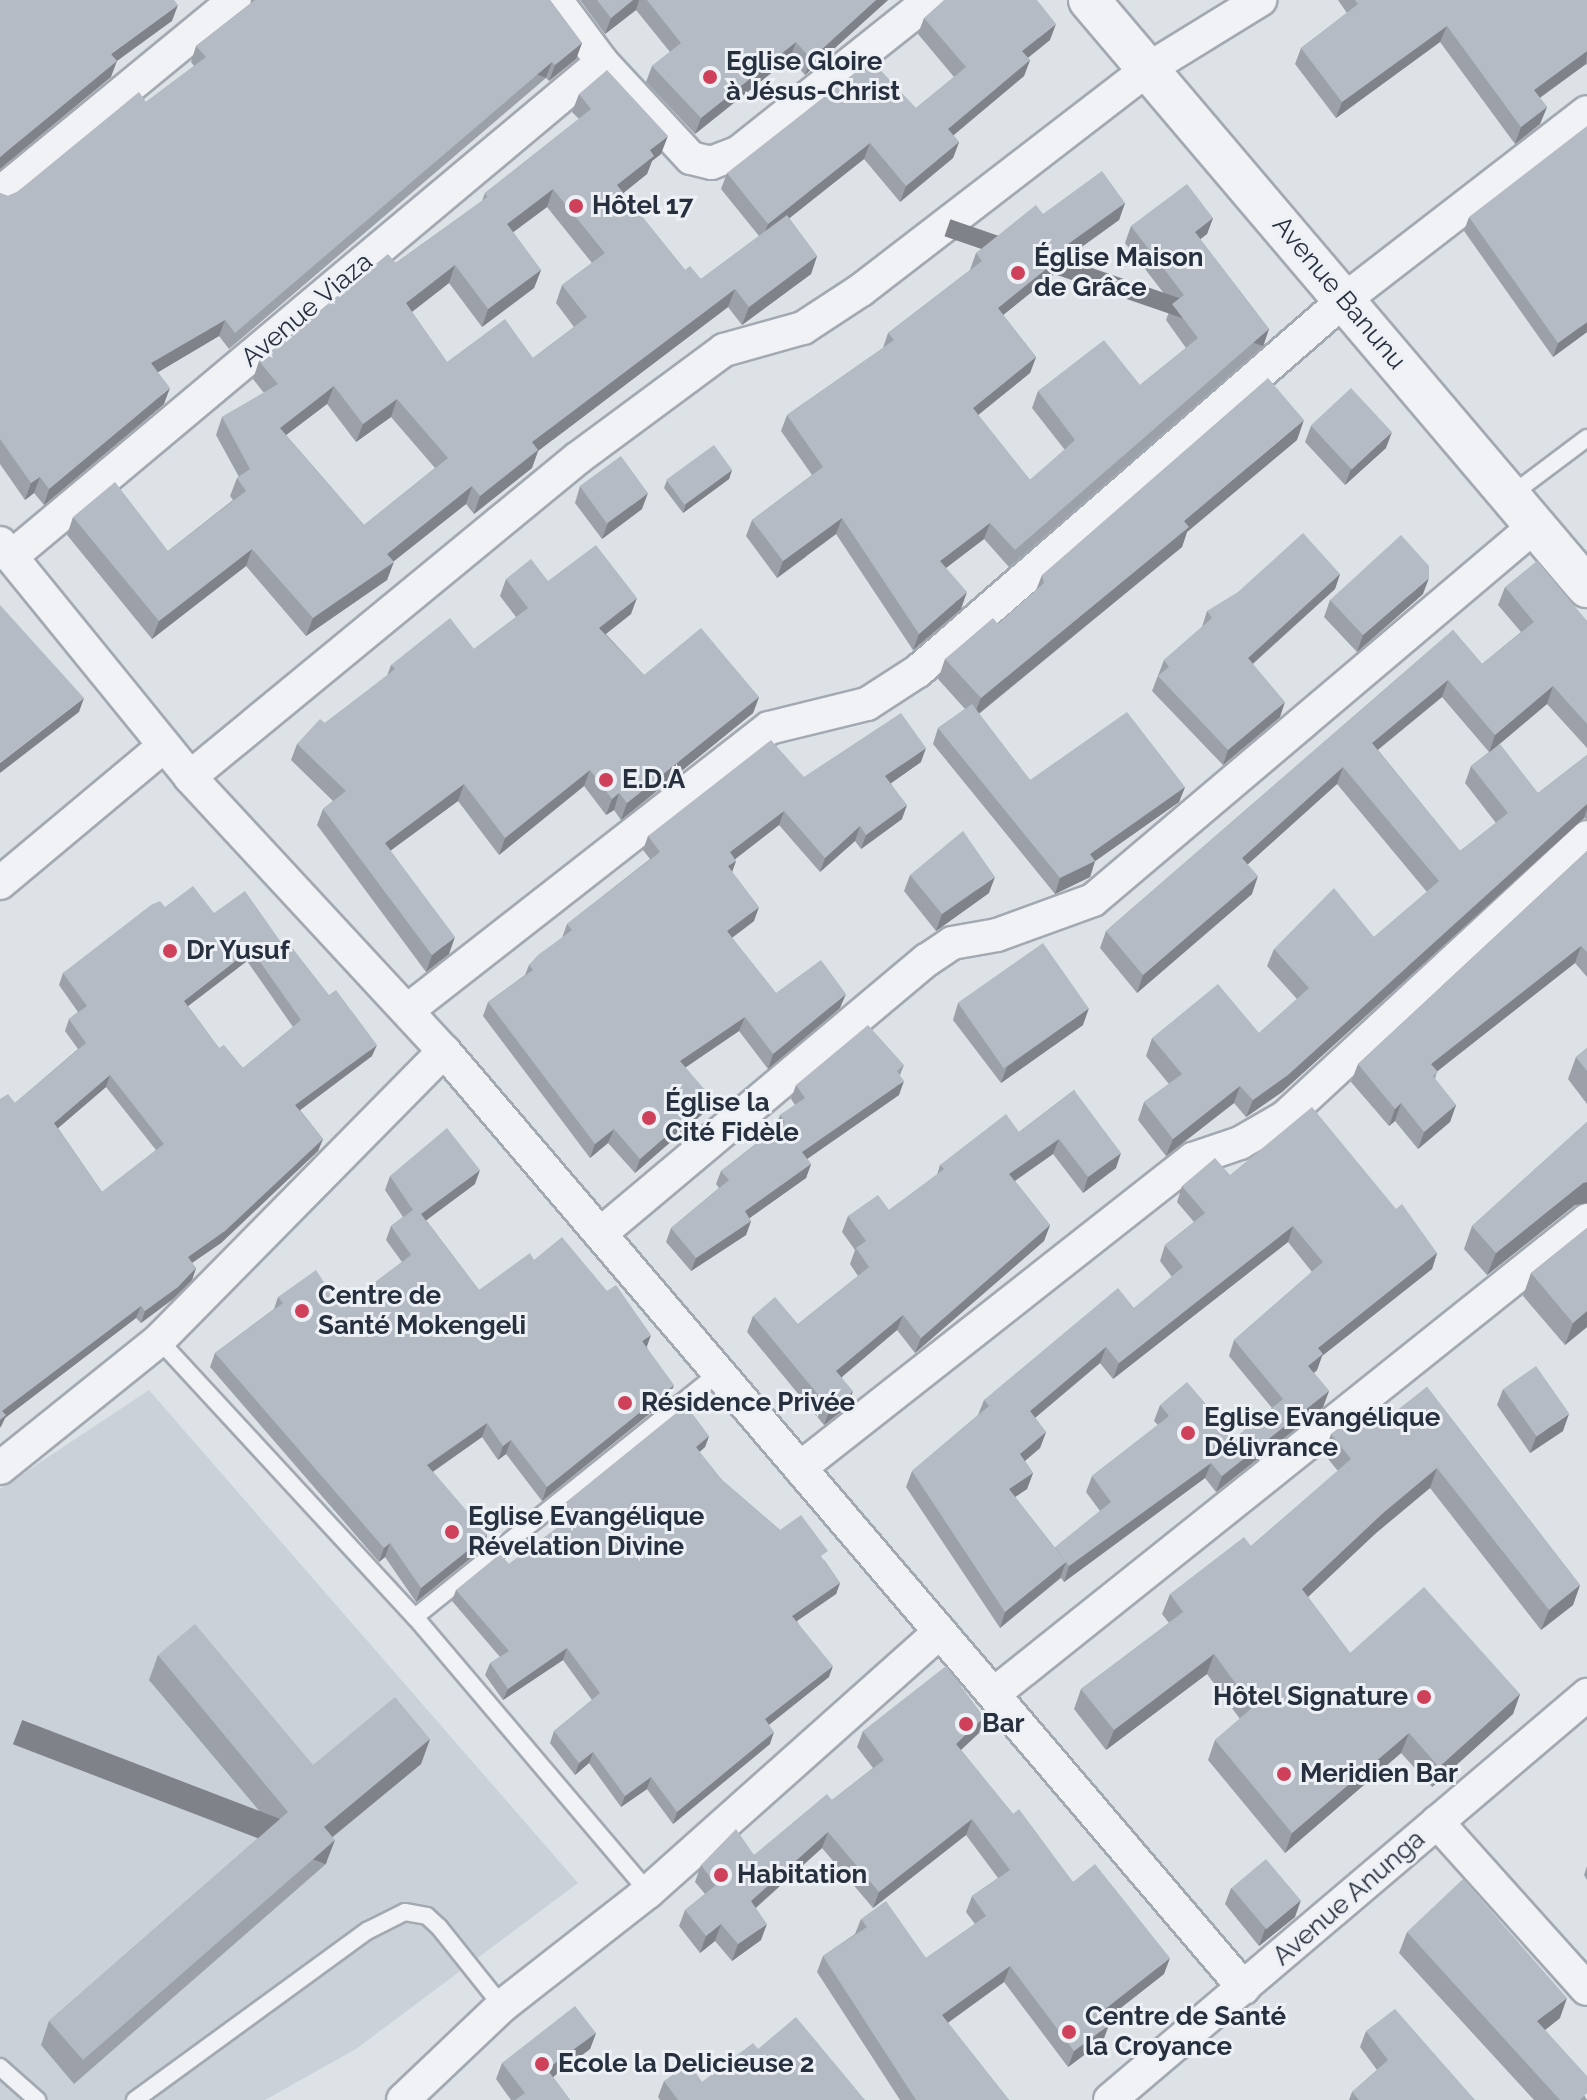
<!DOCTYPE html>
<meta charset="utf-8">
<style>
body{margin:0}
#map{position:relative;width:1587px;height:2100px;overflow:hidden;background:#dde2e7;font-family:Raleway,sans-serif}
div>[style]{position:absolute}
.built>*{inset:0;background:#cbd1d9}
.roads{filter:drop-shadow(2px 0 #a3a9b1) drop-shadow(-2px 0 #a3a9b1) drop-shadow(0 2px #a3a9b1) drop-shadow(0 -2px #a3a9b1)}
.service>*{height:16px;margin:-8px;padding:0 8px;transform-origin:8px;border-radius:8px;background:#f0f2f6}
.minor>*{height:32px;margin:-16px;padding:0 16px;transform-origin:16px;border-radius:16px;background:#f0f2f6}
.tertiary>*{height:40px;margin:-20px;padding:0 20px;transform-origin:20px;border-radius:20px;background:#f0f2f6}
.wall>*{inset:0;background:#9ca1a9}
.shaded-wall>*{inset:0;background:#7f8389;transform-origin:0 0}
.building>*{inset:0;background:#b5bbc4;transform-origin:0 0}
.dots>*{width:22px;height:22px;translate:-50% -50%;box-sizing:border-box;border:4px solid #edf0f5;border-radius:50%}
span{translate:-50% -50%;white-space:nowrap;text-align:center;line-height:1.15;-webkit-text-stroke:6px #edf0f5;paint-order:stroke}
.poi-label{font-size:26px;color:#27303e;font-weight:700}
.left{translate:0 -50%;text-align:left}
.right{translate:-100% -50%;text-align:right}
.street-label{font-size:26px;color:#27303e}
</style>
<div id="map">
<div class="built">
<div style="clip-path:polygon(149px 1390px,578px 1883px,356px 2049px,265px 2100px,0 2100px,0 1489px)"></div>
</div>
<div class="roads">
<div class="service">
<div style="left:1511px;top:495px;width:95px;rotate:-36.9deg"></div>
<div style="left:159px;top:1340px;width:377px;rotate:47.3deg"></div>
<div style="left:415px;top:1617px;width:360px;rotate:49.7deg"></div>
<div style="left:415px;top:1617px;width:389px;rotate:-38.8deg"></div>
<div style="left:0;top:2067px;width:50px;rotate:41.7deg"></div>
<div style="left:135px;top:2100px;width:287px;rotate:-36.1deg"></div>
<div style="left:367px;top:1931px;width:42px;rotate:-26.6deg"></div>
<div style="left:405px;top:1912px;width:22px;rotate:10deg"></div>
<div style="left:427px;top:1916px;width:16px;rotate:43deg"></div>
<div style="left:439px;top:1927px;width:101px;rotate:51.4deg"></div>
</div>
<div class="minor">
<div style="left:556px;top:0;width:77px;rotate:53.4deg"></div>
<div style="left:602px;top:62px;width:131px;rotate:47.2deg"></div>
<div style="left:691px;top:158px;width:21px;rotate:14deg"></div>
<div style="left:711px;top:163px;width:30px;rotate:-21deg"></div>
<div style="left:739px;top:152px;width:244px;rotate:-38.5deg"></div>
<div style="left:0;top:193px;width:304px;rotate:-39.4deg"></div>
<div style="left:0;top:543px;width:301px;rotate:50.9deg"></div>
<div style="left:190px;top:777px;width:374px;rotate:47.2deg"></div>
<div style="left:444px;top:1051px;width:1232px;rotate:49.51deg"></div>
<div style="left:11px;top:557px;width:771px;rotate:-39.95deg"></div>
<div style="left:190px;top:777px;width:502px;rotate:-39.43deg"></div>
<div style="left:578px;top:458px;width:182px;rotate:-36.5deg"></div>
<div style="left:724px;top:350px;width:82px;rotate:-15.6deg"></div>
<div style="left:803px;top:328px;width:69px;rotate:-33.2deg"></div>
<div style="left:861px;top:290px;width:362px;rotate:-37.6deg"></div>
<div style="left:1148px;top:69px;width:132px;rotate:-31.6deg"></div>
<div style="left:0;top:883px;width:214px;rotate:-39.9deg"></div>
<div style="left:408px;top:1010px;width:458px;rotate:-38deg"></div>
<div style="left:769px;top:728px;width:101px;rotate:-13.8deg"></div>
<div style="left:867px;top:704px;width:61px;rotate:-32.9deg"></div>
<div style="left:918px;top:671px;width:565px;rotate:-41.05deg"></div>
<div style="left:1344px;top:300px;width:307px;rotate:-37.7deg"></div>
<div style="left:600px;top:1234px;width:427px;rotate:-40deg"></div>
<div style="left:927px;top:960px;width:30px;rotate:-34deg"></div>
<div style="left:952px;top:943px;width:46px;rotate:-10.1deg"></div>
<div style="left:997px;top:935px;width:102px;rotate:-20deg"></div>
<div style="left:1093px;top:900px;width:580px;rotate:-40.25deg"></div>
<div style="left:0;top:1468px;width:204px;rotate:-38.8deg"></div>
<div style="left:159px;top:1340px;width:406px;rotate:-45.4deg"></div>
<div style="left:800px;top:1468px;width:500px;rotate:-38.2deg"></div>
<div style="left:1193px;top:1159px;width:50px;rotate:-18.8deg"></div>
<div style="left:1240px;top:1143px;width:52px;rotate:-30deg"></div>
<div style="left:1285px;top:1117px;width:412px;rotate:-42.8deg"></div>
<div style="left:995px;top:1693px;width:758px;rotate:-38.62deg"></div>
<div style="left:1437px;top:1822px;width:224px;rotate:48.1deg"></div>
<div style="left:403px;top:2100px;width:137px;rotate:-43.5deg"></div>
<div style="left:502px;top:2006px;width:185px;rotate:-38deg"></div>
<div style="left:648px;top:1892px;width:391px;rotate:-41.7deg"></div>
<div style="left:1110px;top:2100px;width:626px;rotate:-40.33deg"></div>
</div>
<div class="tertiary">
<div style="left:1089px;top:0;width:770px;rotate:49.69deg"></div>
</div>
</div>
<div class="wall">
<div style="clip-path:polygon(251px 0,550px 0,582px 43px,576px 59px,549px 81px,546px 78px,229px 349px,219px 336px,158px 372px,164px 404px,44px 505px,34px 493px,25px 500px,0 464px,0 193px,8px 196px,17px 192px,146px 102px,194px 66px,191px 62px,196px 46px,251px 3px)"></div>
<div style="clip-path:polygon(580px 0,888px 0,805px 75px,790px 58px,695px 134px,646px 82px,652px 66px,670px 52px,636px 10px,605px 34px)"></div>
<div style="clip-path:polygon(1338px 0,1587px 0,1587px 65px,1586px 64px,1540px 98px,1547px 107px,1540px 124px,1515px 144px,1440px 42px,1336px 118px,1295px 64px,1301px 48px,1347px 13px)"></div>
<div style="clip-path:polygon(evenodd,924px 18px,1050px 40px,1028px 58px,1030px 60px,1024px 76px,953px 135px,959px 142px,953px 158px,900px 202px,864px 159px,789px 218px,817px 256px,811px 274px,742px 325px,728px 307px,538px 451px,532px 468px,474px 514px,466px 504px,393px 562px,387px 580px,306px 636px,246px 566px,152px 639px,67px 535px,73px 517px,168px 551px,233px 500px,230px 496px,237px 478px,239px 477px,216px 435px,222px 417px,264px 393px,253px 379px,259px 361px,482px 201px,485px 193px,579px 119px,572px 112px,579px 94px,661px 154px,652px 161px,647px 174px,623px 193px,685px 270px,701px 279px,759px 236px,721px 189px,727px 173px,916px 108px,954px 77px,918px 34px,924px 18px,547px 207px,592px 263px,562px 285px,556px 303px,574px 327px,533px 358px,447px 362px,412px 312px,449px 283px,482px 327px,534px 288px,541px 270px,513px 232px,547px 207px,924px 18px,327px 404px,356px 442px,391px 417px,435px 468px,364px 525px,286px 435px,327px 404px)"></div>
<div style="clip-path:polygon(1125px 203px,1119px 220px,1069px 256px,1065px 265px,1003px 315px,1036px 357px,1030px 373px,978px 415px,1030px 480px,1065px 450px,1032px 408px,1038px 391px,1140px 385px,1186px 348px,1166px 320px,1172px 304px,1125px 243px,1131px 226px,1213px 218px,1207px 234px,1200px 239px,1269px 329px,1263px 346px,1009px 567px,984px 539px,946px 568px,961px 609px,913px 650px,836px 534px,777px 578px,746px 536px,752px 520px,812px 475px,781px 431px,787px 415px,883px 348px,888px 333px,970px 270px,976px 253px,1043px 214px)"></div>
<div style="clip-path:polygon(1469px 217px,1587px 332px,1553px 357px,1464px 231px)"></div>
<div style="clip-path:polygon(1311px 426px,1386px 448px,1345px 485px,1305px 442px)"></div>
<div style="clip-path:polygon(1297px 440px,1187px 532px,1182px 547px,979px 714px,1030px 780px,1185px 787px,1179px 802px,1095px 861px,1090px 877px,1055px 894px,933px 744px,938px 728px,965px 709px,938px 679px,945px 659px,998px 624px,1036px 590px,1042px 575px)"></div>
<div style="clip-path:polygon(732px 470px,729px 479px,683px 513px,664px 488px,667px 480px)"></div>
<div style="clip-path:polygon(580px 486px,642px 509px,602px 539px,575px 503px)"></div>
<div style="clip-path:polygon(1340px 574px,1335px 589px,1253px 664px,1280px 717px,1223px 765px,1152px 691px,1164px 660px,1202px 627px,1207px 611px)"></div>
<div style="clip-path:polygon(506px 579px,548px 581px,631px 614px,606px 634px,644px 675px,759px 697px,753px 713px,621px 820px,614px 810px,606px 815px,584px 786px,499px 855px,458px 801px,390px 851px,449px 954px,426px 972px,317px 825px,323px 809px,333px 801px,291px 760px,297px 744px,387px 676px,391px 665px,474px 649px,516px 617px,500px 596px)"></div>
<div style="clip-path:polygon(evenodd,1505px 587px,1587px 621px,1587px 748px,1547px 704px,1493px 749px,1538px 793px,1587px 755px,1587px 819px,1584px 818px,1282px 1092px,1246px 1117px,1234px 1103px,1166px 1156px,1138px 1120px,1144px 1102px,1169px 1084px,1146px 1056px,1152px 1038px,1259px 1033px,1297px 999px,1267px 966px,1274px 949px,1374px 937px,1427px 892px,1337px 784px,1248px 864px,1252px 894px,1137px 993px,1100px 948px,1106px 931px,1453px 630px,1482px 664px,1521px 632px,1498px 605px,1505px 587px,1442px 697px,1489px 752px,1471px 766px,1465px 783px,1496px 823px,1460px 851px,1378px 750px,1442px 697px)"></div>
<div style="clip-path:polygon(1423px 594px,1357px 652px,1324px 617px,1330px 600px)"></div>
<div style="clip-path:polygon(921px 762px,891px 783px,902px 819px,861px 849px,855px 841px,820px 872px,779px 825px,735px 859px,736px 861px,732px 871px,754px 921px,732px 938px,776px 993px,840px 1008px,768px 1069px,739px 1031px,685px 1068px,711px 1097px,706px 1111px,635px 1173px,608px 1143px,590px 1158px,483px 1016px,488px 1002px,525px 975px,529px 965px,562px 938px,567px 924px,650px 859px,643px 850px,648px 836px,804px 777px)"></div>
<div style="clip-path:polygon(1587px 851px,1587px 977px,1575px 963px,1437px 1071px,1435px 1079px,1456px 1105px,1450px 1122px,1418px 1149px,1395px 1121px,1389px 1126px,1351px 1082px,1358px 1064px)"></div>
<div style="clip-path:polygon(910px 875px,989px 893px,936px 931px,904px 891px)"></div>
<div style="clip-path:polygon(evenodd,165px 907px,214px 913px,285px 948px,372px 1056px,300px 1110px,323px 1139px,318px 1151px,221px 1243px,192px 1263px,196px 1268px,192px 1280px,173px 1299px,141px 1323px,136px 1318px,5px 1418px,1px 1427px,15px 1103px,78px 1049px,65px 1031px,69px 1019px,78px 1012px,59px 985px,63px 973px,165px 907px,247px 961px,293px 1027px,243px 1068px,219px 1048px,188px 1006px,247px 961px,165px 907px,106px 1087px,156px 1150px,102px 1192px,58px 1128px,106px 1087px)"></div>
<div style="clip-path:polygon(958px 1003px,1083px 1025px,1001px 1083px,953px 1020px)"></div>
<div style="clip-path:polygon(1587px 1048px,1587px 1104px,1568px 1079px,1576px 1057px)"></div>
<div style="clip-path:polygon(904px 1065px,900px 1075px,899px 1095px,807px 1159px,811px 1164px,806px 1178px,749px 1218px,751px 1221px,746px 1235px,691px 1271px,666px 1242px,671px 1228px,719px 1188px,716px 1184px,721px 1171px,775px 1129px,780px 1115px,795px 1105px,791px 1099px,796px 1085px)"></div>
<div style="clip-path:polygon(1074px 1090px,1116px 1168px,1083px 1193px,1053px 1154px,1015px 1181px,1050px 1225px,1044px 1241px,915px 1353px,897px 1330px,842px 1377px,848px 1406px,824px 1425px,747px 1332px,753px 1316px,798px 1324px,858px 1276px,850px 1264px,855px 1250px,842px 1232px,848px 1216px,889px 1210px,937px 1175px,940px 1165px,1019px 1132px)"></div>
<div style="clip-path:polygon(1587px 1122px,1587px 1203px,1575px 1205px,1487px 1275px,1464px 1249px,1472px 1226px)"></div>
<div style="clip-path:polygon(evenodd,1230px 1175px,1396px 1209px,1437px 1253px,1432px 1269px,1322px 1356px,1317px 1370px,1314px 1373px,1329px 1391px,1323px 1407px,1216px 1492px,1205px 1478px,1064px 1582px,1061px 1578px,1000px 1628px,906px 1487px,912px 1471px,978px 1415px,984px 1400px,1134px 1308px,1172px 1277px,1160px 1261px,1165px 1245px,1194px 1222px,1177px 1202px,1182px 1186px,1230px 1175px,1288px 1242px,1312px 1272px,1234px 1340px,1229px 1356px,1272px 1408px,1235px 1438px,1160px 1405px,1154px 1421px,1158px 1425px,1092px 1476px,1086px 1492px,1100px 1511px,1055px 1548px,1015px 1497px,1027px 1489px,1033px 1473px,1025px 1461px,1040px 1448px,1046px 1432px,1035px 1418px,1100px 1363px,1113px 1379px,1288px 1242px)"></div>
<div style="clip-path:polygon(390px 1176px,475px 1184px,426px 1220px,479px 1290px,534px 1260px,647px 1347px,669px 1398px,542px 1501px,506px 1454px,498px 1460px,482px 1437px,433px 1472px,487px 1535px,482px 1549px,416px 1602px,385px 1557px,379px 1562px,210px 1367px,215px 1353px,274px 1309px,278px 1297px,341px 1308px,402px 1262px,386px 1240px,391px 1226px,403px 1217px,385px 1190px)"></div>
<div style="clip-path:polygon(1587px 1228px,1587px 1327px,1565px 1345px,1523px 1296px,1531px 1273px)"></div>
<div style="clip-path:polygon(1427px 1387px,1580px 1585px,1573px 1605px,1541px 1630px,1430px 1488px,1376px 1533px,1308px 1597px,1350px 1653px,1520px 1694px,1513px 1714px,1432px 1787px,1401px 1753px,1285px 1853px,1208px 1760px,1215px 1740px,1240px 1719px,1207px 1674px,1106px 1750px,1074px 1709px,1081px 1689px,1169px 1623px,1162px 1614px,1170px 1594px,1251px 1546px,1338px 1471px,1324px 1454px,1331px 1434px,1363px 1426px,1375px 1428px)"></div>
<div style="clip-path:polygon(1503px 1389px,1563px 1431px,1530px 1453px,1497px 1405px)"></div>
<div style="clip-path:polygon(709px 1436px,705px 1447px,699px 1452px,722px 1480px,780px 1530px,825px 1561px,840px 1583px,836px 1594px,797px 1621px,829px 1677px,769px 1725px,770px 1744px,673px 1824px,647px 1789px,621px 1807px,589px 1763px,575px 1775px,550px 1743px,554px 1731px,592px 1700px,563px 1660px,503px 1700px,485px 1675px,490px 1663px,500px 1657px,452px 1601px,456px 1590px,509px 1564px,561px 1525px,555px 1518px,560px 1507px)"></div>
<div style="clip-path:polygon(158px 1655px,313px 1765px,430px 1739px,421px 1764px,333px 1837px,326px 1864px,74px 2084px,41px 2045px,49px 2021px,272px 1826px,149px 1680px)"></div>
<div style="clip-path:polygon(863px 1731px,979px 1733px,961px 1750px,1013px 1814px,1073px 1882px,1164px 1974px,1105px 2020px,1103px 2041px,1068px 2067px,1004px 1982px,948px 2023px,1009px 2100px,900px 2100px,817px 1972px,823px 1956px,855px 1934px,861px 1919px,926px 1958px,975px 1924px,966px 1912px,972px 1896px,998px 1878px,966px 1835px,873px 1908px,822px 1848px,756px 1908px,761px 1940px,732px 1961px,715px 1941px,700px 1953px,679px 1926px,685px 1910px,705px 1894px,695px 1882px,701px 1865px,754px 1855px,832px 1800px,873px 1768px,857px 1747px)"></div>
<div style="clip-path:polygon(1587px 1866px,1587px 1880px,1584px 1875px)"></div>
<div style="clip-path:polygon(1231px 1888px,1295px 1917px,1259px 1946px,1225px 1904px)"></div>
<div style="clip-path:polygon(1407px 1932px,1560px 2018px,1545px 2030px,1587px 2100px,1534px 2100px,1399px 1953px)"></div>
<div style="clip-path:polygon(1366px 2031px,1475px 2100px,1349px 2100px,1352px 2092px,1377px 2070px,1360px 2047px)"></div>
<div style="clip-path:polygon(596px 2033px,590px 2049px,553px 2077px,570px 2100px,511px 2100px,496px 2079px,502px 2063px)"></div>
<div style="clip-path:polygon(758px 2049px,865px 2100px,660px 2100px,658px 2097px,664px 2081px,702px 2082px)"></div>
</div>
<div class="shaded-wall">
<div style="clip-path:polygon(633px 0,639px 0,636px 10px,605px 34px,611px 18px)"></div>
<div style="clip-path:polygon(876px 0,888px 0,805px 75px,811px 59px)"></div>
<div style="clip-path:polygon(178px 5px,172px 21px,117px 61px,111px 77px,0 169px,0 157px,111px 54px)"></div>
<div style="clip-path:polygon(1056px 24px,1050px 40px,1016px 67px,1022px 51px)"></div>
<div style="clip-path:polygon(1447px 26px,1440px 42px,1336px 118px,1342px 102px)"></div>
<div style="clip-path:polygon(796px 42px,790px 58px,695px 134px,701px 118px)"></div>
<div style="clip-path:polygon(582px 43px,576px 59px,549px 81px,555px 65px)"></div>
<div style="clip-path:polygon(1587px 51px,1586px 64px,1528px 106px,1534px 90px)"></div>
<div style="clip-path:polygon(1030px 60px,1024px 76px,942px 145px,948px 129px)"></div>
<div style="left:552px;top:62px;width:17px;height:417px;rotate:111deg"></div>
<div style="clip-path:polygon(1547px 107px,1540px 124px,1515px 144px,1521px 127px)"></div>
<div style="clip-path:polygon(668px 136px,661px 154px,652px 161px,647px 174px,611px 203px,617px 185px,650px 150px)"></div>
<div style="clip-path:polygon(959px 142px,953px 158px,900px 202px,906px 186px)"></div>
<div style="clip-path:polygon(870px 143px,864px 159px,762px 240px,768px 224px)"></div>
<div style="clip-path:polygon(553px 189px,547px 207px,500px 242px,507px 224px)"></div>
<div style="clip-path:polygon(1125px 203px,1119px 220px,1069px 256px,1065px 265px,992px 324px,998px 308px,1068px 244px)"></div>
<div style="clip-path:polygon(1213px 218px,1207px 234px,1189px 248px,1195px 232px)"></div>
<div style="clip-path:polygon(817px 256px,811px 274px,742px 325px,749px 307px)"></div>
<div style="clip-path:polygon(455px 265px,449px 283px,400px 321px,406px 303px)"></div>
<div style="clip-path:polygon(541px 270px,534px 288px,482px 327px,488px 309px)"></div>
<div style="clip-path:polygon(735px 289px,728px 307px,538px 451px,532px 468px,474px 514px,480px 496px,532px 442px)"></div>
<div style="clip-path:polygon(225px 320px,219px 336px,145px 380px,151px 363px)"></div>
<div style="clip-path:polygon(1587px 322px,1587px 332px,1553px 357px,1558px 343px)"></div>
<div style="left:1269px;top:329px;width:18px;height:337px;rotate:109deg"></div>
<div style="clip-path:polygon(1036px 357px,1030px 373px,967px 424px,973px 408px)"></div>
<div style="clip-path:polygon(334px 386px,327px 404px,273px 445px,280px 428px)"></div>
<div style="clip-path:polygon(170px 388px,164px 404px,44px 505px,49px 489px)"></div>
<div style="clip-path:polygon(397px 399px,391px 417px,356px 442px,363px 424px)"></div>
<div style="clip-path:polygon(1304px 420px,1297px 440px,1187px 532px,1182px 547px,973px 718px,981px 698px,1184px 521px)"></div>
<div style="clip-path:polygon(1392px 432px,1386px 448px,1345px 485px,1351px 469px)"></div>
<div style="clip-path:polygon(732px 470px,729px 479px,683px 513px,686px 504px)"></div>
<div style="clip-path:polygon(40px 477px,34px 493px,25px 500px,31px 483px)"></div>
<div style="clip-path:polygon(472px 486px,466px 504px,385px 568px,394px 562px,387px 580px,306px 636px,313px 618px,387px 554px)"></div>
<div style="clip-path:polygon(648px 493px,642px 509px,602px 539px,608px 523px)"></div>
<div style="clip-path:polygon(842px 518px,836px 534px,777px 578px,783px 561px)"></div>
<div style="clip-path:polygon(990px 523px,984px 539px,934px 577px,940px 561px)"></div>
<div style="clip-path:polygon(252px 549px,246px 566px,152px 639px,159px 621px)"></div>
<div style="clip-path:polygon(1340px 574px,1335px 589px,1242px 673px,1248px 658px)"></div>
<div style="clip-path:polygon(1429px 578px,1423px 594px,1357px 652px,1363px 635px)"></div>
<div style="clip-path:polygon(967px 592px,961px 609px,913px 650px,919px 634px)"></div>
<div style="clip-path:polygon(637px 598px,631px 614px,593px 644px,599px 628px)"></div>
<div style="clip-path:polygon(1448px 680px,1442px 697px,1365px 760px,1372px 743px)"></div>
<div style="clip-path:polygon(1553px 686px,1547px 704px,1489px 753px,1495px 735px)"></div>
<div style="clip-path:polygon(759px 697px,753px 713px,621px 820px,627px 803px)"></div>
<div style="clip-path:polygon(84px 698px,79px 712px,0 773px,0 763px)"></div>
<div style="clip-path:polygon(1285px 702px,1280px 717px,1223px 765px,1228px 750px)"></div>
<div style="clip-path:polygon(926px 748px,921px 762px,880px 791px,885px 776px)"></div>
<div style="clip-path:polygon(1343px 767px,1337px 784px,1236px 875px,1242px 858px)"></div>
<div style="clip-path:polygon(590px 770px,584px 786px,499px 855px,505px 838px)"></div>
<div style="clip-path:polygon(464px 784px,458px 801px,379px 859px,385px 843px)"></div>
<div style="clip-path:polygon(1185px 787px,1179px 802px,1094px 862px,1095px 861px,1090px 877px,1055px 894px,1060px 878px,1090px 854px)"></div>
<div style="clip-path:polygon(619px 793px,614px 810px,606px 815px,612px 799px)"></div>
<div style="clip-path:polygon(1587px 804px,1587px 809px,1584px 818px,1282px 1092px,1246px 1117px,1253px 1100px)"></div>
<div style="clip-path:polygon(907px 805px,902px 819px,861px 849px,866px 835px)"></div>
<div style="clip-path:polygon(784px 811px,779px 825px,725px 867px,730px 852px)"></div>
<div style="clip-path:polygon(860px 826px,855px 841px,820px 872px,825px 858px)"></div>
<div style="clip-path:polygon(736px 861px,731px 875px,728px 866px)"></div>
<div style="clip-path:polygon(1258px 876px,1252px 894px,1137px 993px,1143px 975px)"></div>
<div style="clip-path:polygon(995px 877px,989px 893px,936px 931px,942px 914px)"></div>
<div style="clip-path:polygon(759px 907px,754px 921px,722px 945px,727px 931px)"></div>
<div style="clip-path:polygon(455px 937px,449px 954px,426px 972px,432px 955px)"></div>
<div style="clip-path:polygon(1581px 946px,1575px 963px,1425px 1081px,1431px 1064px)"></div>
<div style="clip-path:polygon(251px 949px,247px 961px,179px 1013px,184px 1001px)"></div>
<div style="clip-path:polygon(846px 994px,840px 1008px,768px 1069px,773px 1054px)"></div>
<div style="clip-path:polygon(1089px 1008px,1083px 1025px,1001px 1083px,1007px 1067px)"></div>
<div style="clip-path:polygon(745px 1017px,739px 1031px,674px 1075px,680px 1061px)"></div>
<div style="clip-path:polygon(377px 1045px,372px 1056px,291px 1117px,295px 1105px)"></div>
<div style="clip-path:polygon(110px 1075px,106px 1087px,50px 1135px,54px 1123px)"></div>
<div style="clip-path:polygon(904px 1081px,899px 1095px,797px 1166px,802px 1152px)"></div>
<div style="clip-path:polygon(1240px 1086px,1234px 1103px,1166px 1156px,1173px 1139px)"></div>
<div style="clip-path:polygon(711px 1097px,706px 1111px,635px 1173px,640px 1159px)"></div>
<div style="clip-path:polygon(1401px 1103px,1395px 1121px,1389px 1126px,1395px 1109px)"></div>
<div style="clip-path:polygon(1456px 1105px,1450px 1122px,1418px 1149px,1424px 1132px)"></div>
<div style="clip-path:polygon(614px 1129px,608px 1143px,590px 1158px,595px 1144px)"></div>
<div style="clip-path:polygon(323px 1139px,318px 1151px,221px 1243px,183px 1269px,188px 1257px)"></div>
<div style="clip-path:polygon(1059px 1139px,1053px 1154px,1003px 1189px,1009px 1174px)"></div>
<div style="clip-path:polygon(1121px 1153px,1116px 1168px,1083px 1193px,1088px 1177px)"></div>
<div style="clip-path:polygon(811px 1164px,806px 1178px,740px 1225px,745px 1211px)"></div>
<div style="clip-path:polygon(480px 1170px,475px 1184px,416px 1228px,421px 1214px)"></div>
<div style="clip-path:polygon(1587px 1182px,1587px 1203px,1575px 1205px,1487px 1275px,1496px 1253px,1583px 1183px)"></div>
<div style="clip-path:polygon(751px 1221px,746px 1235px,691px 1271px,696px 1258px)"></div>
<div style="clip-path:polygon(1050px 1225px,1044px 1241px,915px 1353px,921px 1338px)"></div>
<div style="clip-path:polygon(1293px 1226px,1288px 1242px,1113px 1379px,1119px 1363px)"></div>
<div style="clip-path:polygon(1437px 1253px,1432px 1269px,1322px 1356px,1317px 1370px,1303px 1382px,1308px 1366px,1318px 1348px)"></div>
<div style="clip-path:polygon(196px 1268px,192px 1280px,173px 1299px,141px 1323px,145px 1311px)"></div>
<div style="clip-path:polygon(141px 1306px,136px 1318px,5px 1418px,0 1428px,0 1417px,2px 1411px)"></div>
<div style="clip-path:polygon(1587px 1311px,1587px 1327px,1565px 1345px,1573px 1323px)"></div>
<div style="clip-path:polygon(903px 1315px,897px 1330px,831px 1386px,836px 1371px)"></div>
<div style="clip-path:polygon(651px 1335px,646px 1349px,642px 1341px)"></div>
<div style="clip-path:polygon(1106px 1347px,1100px 1363px,1024px 1427px,1030px 1411px)"></div>
<div style="clip-path:polygon(674px 1385px,669px 1398px,542px 1501px,547px 1487px)"></div>
<div style="clip-path:polygon(853px 1391px,848px 1406px,824px 1425px,830px 1409px)"></div>
<div style="clip-path:polygon(1329px 1391px,1323px 1407px,1216px 1492px,1222px 1476px)"></div>
<div style="clip-path:polygon(1569px 1414px,1563px 1431px,1530px 1453px,1536px 1437px)"></div>
<div style="clip-path:polygon(487px 1423px,482px 1437px,422px 1479px,427px 1465px)"></div>
<div style="clip-path:polygon(1046px 1432px,1040px 1448px,1014px 1470px,1020px 1454px)"></div>
<div style="clip-path:polygon(709px 1436px,705px 1447px,692px 1459px,696px 1447px)"></div>
<div style="clip-path:polygon(511px 1440px,506px 1454px,498px 1460px,503px 1446px)"></div>
<div style="clip-path:polygon(1211px 1463px,1205px 1478px,1064px 1582px,1069px 1566px)"></div>
<div style="clip-path:polygon(1437px 1468px,1430px 1488px,1376px 1533px,1295px 1609px,1302px 1589px,1383px 1513px)"></div>
<div style="clip-path:polygon(1033px 1473px,1027px 1489px,1003px 1505px,1009px 1489px)"></div>
<div style="clip-path:polygon(487px 1535px,482px 1549px,416px 1602px,421px 1588px)"></div>
<div style="clip-path:polygon(390px 1543px,385px 1557px,379px 1562px,384px 1548px)"></div>
<div style="clip-path:polygon(1066px 1562px,1060px 1578px,1000px 1628px,1005px 1612px)"></div>
<div style="clip-path:polygon(840px 1583px,836px 1594px,788px 1627px,792px 1616px)"></div>
<div style="clip-path:polygon(1580px 1585px,1573px 1605px,1541px 1630px,1549px 1610px)"></div>
<div style="clip-path:polygon(567px 1648px,563px 1660px,503px 1700px,508px 1689px)"></div>
<div style="clip-path:polygon(1214px 1654px,1207px 1674px,1106px 1750px,1114px 1730px)"></div>
<div style="clip-path:polygon(833px 1666px,829px 1677px,761px 1731px,765px 1719px)"></div>
<div style="clip-path:polygon(1520px 1694px,1513px 1714px,1432px 1787px,1439px 1767px)"></div>
<div style="clip-path:polygon(984px 1717px,979px 1733px,950px 1760px,956px 1744px)"></div>
<div style="clip-path:polygon(774px 1732px,770px 1744px,673px 1824px,677px 1812px)"></div>
<div style="clip-path:polygon(1409px 1733px,1401px 1753px,1285px 1853px,1292px 1833px)"></div>
<div style="clip-path:polygon(430px 1739px,421px 1764px,315px 1851px,324px 1827px)"></div>
<div style="clip-path:polygon(593px 1752px,589px 1763px,575px 1775px,579px 1763px)"></div>
<div style="clip-path:polygon(651px 1777px,647px 1789px,621px 1807px,625px 1796px)"></div>
<div style="clip-path:polygon(972px 1819px,966px 1835px,873px 1908px,879px 1892px)"></div>
<div style="clip-path:polygon(828px 1832px,822px 1848px,745px 1917px,751px 1901px)"></div>
<div style="left:335px;top:1840px;width:26px;height:335px;rotate:111deg"></div>
<div style="clip-path:polygon(1301px 1900px,1295px 1917px,1259px 1946px,1265px 1929px)"></div>
<div style="clip-path:polygon(721px 1924px,715px 1941px,700px 1953px,706px 1936px)"></div>
<div style="clip-path:polygon(767px 1924px,761px 1940px,732px 1961px,738px 1944px)"></div>
<div style="clip-path:polygon(1170px 1958px,1164px 1974px,1094px 2029px,1100px 2013px)"></div>
<div style="clip-path:polygon(1010px 1966px,1004px 1982px,936px 2031px,942px 2015px)"></div>
<div style="clip-path:polygon(1567px 1998px,1560px 2018px,1530px 2042px,1537px 2021px)"></div>
<div style="clip-path:polygon(1109px 2025px,1103px 2041px,1068px 2067px,1074px 2051px)"></div>
<div style="clip-path:polygon(596px 2033px,590px 2049px,541px 2086px,547px 2069px)"></div>
</div>
<div class="building">
<div style="clip-path:polygon(0 0,174px 0,178px 5px,111px 54px,117px 61px,0 157px)"></div>
<div style="clip-path:polygon(255px 0,550px 0,582px 43px,555px 65px,552px 62px,235px 333px,225px 320px,151px 363px,170px 388px,49px 489px,40px 477px,31px 483px,0 439px,0 193px,8px 196px,17px 192px,139px 92px,146px 102px,206px 57px,196px 46px)"></div>
<div style="clip-path:polygon(597px 0,633px 0,611px 18px)"></div>
<div style="clip-path:polygon(647px 0,876px 0,811px 59px,796px 42px,701px 118px,652px 66px,681px 43px)"></div>
<div style="clip-path:polygon(944px 0,1037px 0,1056px 24px,1022px 51px,1030px 60px,948px 129px,959px 142px,906px 186px,870px 143px,768px 224px,727px 173px,871px 60px,916px 108px,966px 67px,924px 18px)"></div>
<div style="clip-path:polygon(1355px 0,1587px 0,1587px 51px,1534px 90px,1547px 107px,1521px 127px,1447px 26px,1342px 102px,1301px 48px,1358px 4px)"></div>
<div style="clip-path:polygon(evenodd,607px 70px,668px 136px,650px 150px,654px 156px,617px 185px,685px 270px,690px 266px,701px 279px,787px 215px,817px 256px,749px 307px,735px 289px,532px 442px,538px 450px,480px 496px,472px 486px,387px 554px,394px 562px,313px 618px,252px 549px,159px 621px,73px 517px,115px 482px,168px 551px,246px 491px,237px 478px,250px 469px,222px 417px,278px 384px,259px 361px,388px 254px,396px 263px,487px 197px,485px 193px,591px 109px,579px 94px,607px 70px,553px 189px,605px 253px,562px 285px,587px 317px,533px 358px,505px 319px,447px 362px,406px 303px,455px 265px,488px 309px,541px 270px,507px 224px,553px 189px,607px 70px,334px 386px,363px 424px,397px 399px,448px 458px,364px 525px,280px 428px,334px 386px)"></div>
<div style="clip-path:polygon(1587px 126px,1587px 322px,1558px 343px,1469px 217px)"></div>
<div style="clip-path:polygon(1102px 171px,1125px 203px,1068px 244px,1071px 249px,998px 308px,1036px 357px,973px 408px,1030px 480px,1075px 440px,1038px 391px,1104px 340px,1140px 385px,1198px 338px,1172px 304px,1184px 295px,1131px 226px,1187px 184px,1213px 218px,1195px 232px,1269px 329px,1015px 550px,990px 523px,940px 561px,967px 592px,919px 634px,842px 518px,783px 561px,752px 520px,823px 467px,787px 415px,894px 340px,888px 333px,982px 261px,976px 253px,1036px 205px,1043px 214px)"></div>
<div style="clip-path:polygon(1268px 378px,1304px 420px,1184px 521px,1189px 527px,981px 698px,945px 659px,993px 618px,998px 624px,1044px 583px,1042px 575px)"></div>
<div style="left:1351px;top:388px;width:60px;height:55px;rotate:47deg"></div>
<div style="left:714px;top:445px;width:31px;height:59px;rotate:54deg"></div>
<div style="left:621px;top:456px;width:46px;height:51px;rotate:54deg"></div>
<div style="clip-path:polygon(1303px 533px,1340px 574px,1248px 658px,1285px 702px,1228px 750px,1158px 676px,1169px 667px,1164px 660px,1212px 618px,1207px 611px,1238px 592px)"></div>
<div style="clip-path:polygon(1401px 535px,1429px 566px,1429px 578px,1363px 635px,1330px 600px)"></div>
<div style="clip-path:polygon(596px 545px,637px 598px,599px 628px,644px 675px,701px 628px,759px 697px,627px 803px,619px 793px,612px 799px,590px 770px,505px 838px,464px 784px,385px 843px,455px 937px,432px 955px,323px 809px,346px 791px,297px 744px,320px 719px,325px 723px,395px 669px,391px 665px,450px 618px,474px 649px,528px 608px,506px 579px,531px 559px,548px 581px)"></div>
<div style="clip-path:polygon(1537px 561px,1587px 621px,1587px 724px,1553px 686px,1495px 735px,1448px 680px,1372px 743px,1460px 851px,1508px 813px,1471px 766px,1500px 744px,1538px 793px,1587px 755px,1587px 804px,1288px 1075px,1253px 1100px,1240px 1086px,1173px 1139px,1144px 1102px,1182px 1074px,1152px 1038px,1218px 984px,1259px 1033px,1309px 988px,1274px 949px,1334px 888px,1374px 937px,1439px 881px,1343px 767px,1242px 858px,1258px 876px,1143px 975px,1106px 931px,1453px 630px,1482px 664px,1534px 622px,1505px 587px)"></div>
<div style="clip-path:polygon(0 605px,84px 698px,0 763px)"></div>
<div style="clip-path:polygon(972px 704px,1030px 780px,1127px 712px,1185px 787px,1090px 854px,1095px 861px,1060px 878px,938px 728px)"></div>
<div style="clip-path:polygon(901px 713px,926px 748px,885px 776px,907px 805px,866px 835px,860px 826px,825px 858px,784px 811px,730px 852px,736px 861px,728px 866px,759px 907px,727px 931px,776px 993px,821px 960px,846px 994px,773px 1054px,745px 1017px,680px 1061px,711px 1097px,640px 1159px,614px 1129px,595px 1144px,488px 1002px,533px 970px,529px 965px,538px 955px,572px 930px,567px 924px,660px 852px,648px 836px,771px 740px,804px 777px)"></div>
<div style="clip-path:polygon(963px 831px,995px 877px,942px 914px,910px 875px)"></div>
<div style="clip-path:polygon(1587px 851px,1587px 952px,1581px 946px,1431px 1064px,1438px 1072px,1433px 1076px,1456px 1105px,1424px 1132px,1401px 1103px,1395px 1109px,1358px 1064px)"></div>
<div style="clip-path:polygon(evenodd,193px 886px,214px 913px,245px 891px,285px 948px,290px 945px,329px 995px,336px 990px,377px 1045px,295px 1105px,323px 1139px,225px 1231px,188px 1257px,196px 1268px,178px 1287px,145px 1311px,141px 1306px,2px 1411px,6px 1415px,0 1420px,0 1099px,8px 1094px,15px 1103px,86px 1043px,69px 1019px,87px 1006px,63px 973px,151px 905px,160px 901px,165px 907px,193px 886px,251px 949px,301px 1020px,243px 1068px,224px 1045px,219px 1048px,184px 1001px,251px 949px,193px 886px,110px 1075px,164px 1144px,102px 1192px,54px 1123px,110px 1075px)"></div>
<div style="left:1043px;top:943px;width:80px;height:104px;rotate:55deg"></div>
<div style="clip-path:polygon(868px 1025px,904px 1065px,897px 1071px,904px 1081px,802px 1152px,811px 1164px,745px 1211px,751px 1221px,696px 1258px,671px 1228px,729px 1180px,721px 1171px,785px 1122px,780px 1115px,805px 1098px,796px 1085px)"></div>
<div style="clip-path:polygon(1587px 1048px,1587px 1071px,1576px 1057px)"></div>
<div style="clip-path:polygon(1074px 1090px,1121px 1153px,1088px 1177px,1059px 1139px,1009px 1174px,1050px 1225px,921px 1338px,903px 1315px,836px 1371px,853px 1391px,830px 1409px,753px 1316px,775px 1297px,798px 1324px,869px 1267px,856px 1248px,866px 1241px,848px 1216px,878px 1195px,889px 1210px,944px 1169px,940px 1165px,1006px 1114px,1019px 1132px)"></div>
<div style="clip-path:polygon(1312px 1107px,1396px 1209px,1402px 1204px,1437px 1253px,1318px 1348px,1323px 1354px,1308px 1366px,1329px 1391px,1222px 1476px,1211px 1463px,1069px 1566px,1055px 1547px,1111px 1502px,1092px 1476px,1169px 1416px,1160px 1405px,1187px 1382px,1235px 1438px,1283px 1399px,1234px 1340px,1323px 1262px,1293px 1226px,1119px 1363px,1106px 1347px,1030px 1411px,1046px 1432px,1020px 1454px,1033px 1473px,1009px 1489px,1066px 1562px,1005px 1612px,912px 1471px,989px 1406px,984px 1400px,1118px 1288px,1134px 1308px,1183px 1267px,1165px 1245px,1205px 1213px,1182px 1186px,1215px 1158px,1230px 1175px)"></div>
<div style="clip-path:polygon(1587px 1122px,1587px 1182px,1583px 1183px,1496px 1253px,1472px 1226px)"></div>
<div style="clip-path:polygon(447px 1128px,480px 1170px,421px 1214px,479px 1290px,530px 1253px,534px 1260px,562px 1237px,607px 1291px,616px 1285px,651px 1335px,642px 1341px,674px 1385px,547px 1487px,511px 1440px,503px 1446px,487px 1423px,427px 1465px,487px 1535px,421px 1588px,390px 1543px,384px 1548px,215px 1353px,283px 1303px,278px 1297px,316px 1270px,341px 1308px,411px 1255px,391px 1226px,413px 1210px,390px 1176px)"></div>
<div style="clip-path:polygon(1587px 1228px,1587px 1311px,1573px 1323px,1531px 1273px)"></div>
<div style="left:1536px;top:1366px;width:58px;height:40px;rotate:55deg"></div>
<div style="clip-path:polygon(1427px 1387px,1580px 1585px,1549px 1610px,1437px 1468px,1383px 1513px,1302px 1589px,1350px 1653px,1424px 1587px,1520px 1694px,1439px 1767px,1409px 1733px,1292px 1833px,1215px 1740px,1253px 1707px,1214px 1654px,1114px 1730px,1081px 1689px,1183px 1612px,1170px 1594px,1244px 1537px,1251px 1546px,1351px 1459px,1331px 1434px,1354px 1416px,1363px 1426px,1370px 1421px,1375px 1428px)"></div>
<div style="clip-path:polygon(686px 1405px,709px 1436px,696px 1447px,722px 1480px,780px 1530px,801px 1515px,828px 1551px,821px 1556px,840px 1583px,792px 1616px,833px 1666px,765px 1719px,774px 1732px,677px 1812px,651px 1777px,625px 1796px,593px 1752px,579px 1763px,554px 1731px,600px 1693px,567px 1648px,508px 1689px,490px 1663px,509px 1651px,456px 1590px,500px 1554px,509px 1564px,569px 1519px,560px 1507px)"></div>
<div style="clip-path:polygon(195px 1624px,313px 1765px,395px 1697px,430px 1739px,324px 1827px,335px 1840px,83px 2060px,49px 2021px,288px 1812px,158px 1655px)"></div>
<div style="clip-path:polygon(946px 1666px,984px 1717px,956px 1744px,1013px 1814px,1019px 1809px,1073px 1882px,1095px 1864px,1170px 1958px,1100px 2013px,1109px 2025px,1074px 2051px,1010px 1966px,942px 2015px,1009px 2100px,916px 2100px,823px 1956px,867px 1927px,861px 1919px,886px 1901px,926px 1958px,986px 1916px,972px 1896px,1010px 1870px,972px 1819px,879px 1892px,828px 1832px,751px 1901px,767px 1924px,738px 1944px,721px 1924px,706px 1936px,685px 1910px,716px 1885px,701px 1865px,736px 1829px,754px 1855px,827px 1794px,832px 1800px,884px 1760px,863px 1731px)"></div>
<div style="left:1266px;top:1859px;width:54px;height:45px;rotate:50deg"></div>
<div style="clip-path:polygon(1463px 1879px,1567px 1998px,1537px 2021px,1587px 2076px,1587px 2093px,1580px 2100px,1560px 2100px,1407px 1932px)"></div>
<div style="clip-path:polygon(575px 2006px,596px 2033px,547px 2069px,570px 2100px,515px 2100px,525px 2093px,502px 2063px)"></div>
<div style="clip-path:polygon(1395px 2009px,1475px 2100px,1359px 2100px,1352px 2092px,1388px 2060px,1366px 2031px)"></div>
<div style="clip-path:polygon(796px 2017px,865px 2100px,678px 2100px,664px 2081px,689px 2063px,702px 2082px,753px 2043px,758px 2049px)"></div>
</div>
<div class="dots">
<div style="left:710px;top:77px;background:#cf405b"></div>
<div style="left:576px;top:206px;background:#cf405b"></div>
<div style="left:1018px;top:273px;background:#cf405b"></div>
<div style="left:606px;top:780px;background:#cf405b"></div>
<div style="left:170px;top:951px;background:#cf405b"></div>
<div style="left:649px;top:1118px;background:#cf405b"></div>
<div style="left:302px;top:1311px;background:#cf405b"></div>
<div style="left:625px;top:1403px;background:#cf405b"></div>
<div style="left:1188px;top:1433px;background:#cf405b"></div>
<div style="left:452px;top:1532px;background:#cf405b"></div>
<div style="left:1424px;top:1697px;background:#cf405b"></div>
<div style="left:966px;top:1724px;background:#cf405b"></div>
<div style="left:1284px;top:1774px;background:#cf405b"></div>
<div style="left:721px;top:1875px;background:#cf405b"></div>
<div style="left:1069px;top:2032px;background:#cf405b"></div>
<div style="left:542px;top:2064px;background:#cf405b"></div>
</div>
<div class="poi-label">
<span class="left" style="left:726px;top:77px">Eglise Gloire<br>à Jésus-Christ</span>
<span class="left" style="left:592px;top:206px">Hôtel 17</span>
<span class="left" style="left:1034px;top:273px">Église Maison<br>de Grâce</span>
<span class="left" style="left:622px;top:780px">E.D.A</span>
<span class="left" style="left:186px;top:951px">Dr Yusuf</span>
<span class="left" style="left:665px;top:1118px">Église la<br>Cité Fidèle</span>
<span class="left" style="left:318px;top:1311px">Centre de<br>Santé Mokengeli</span>
<span class="left" style="left:641px;top:1403px">Résidence Privée</span>
<span class="left" style="left:1204px;top:1433px">Eglise Evangélique<br>Délivrance</span>
<span class="left" style="left:468px;top:1532px">Eglise Evangélique<br>Révelation Divine</span>
<span class="right" style="left:1408px;top:1697px">Hôtel Signature</span>
<span class="left" style="left:982px;top:1724px">Bar</span>
<span class="left" style="left:1300px;top:1774px">Meridien Bar</span>
<span class="left" style="left:737px;top:1875px">Habitation</span>
<span class="left" style="left:1085px;top:2032px">Centre de Santé<br>la Croyance</span>
<span class="left" style="left:558px;top:2064px">Ecole la Delicieuse 2</span>
</div>
<div class="street-label">
<span style="left:1339px;top:293px;rotate:50deg">Avenue Banunu</span>
<span style="left:307px;top:310px;rotate:-40deg">Avenue Viaza</span>
<span style="left:1349px;top:1898px;rotate:-41deg">Avenue Anunga</span>
</div>
</div>
